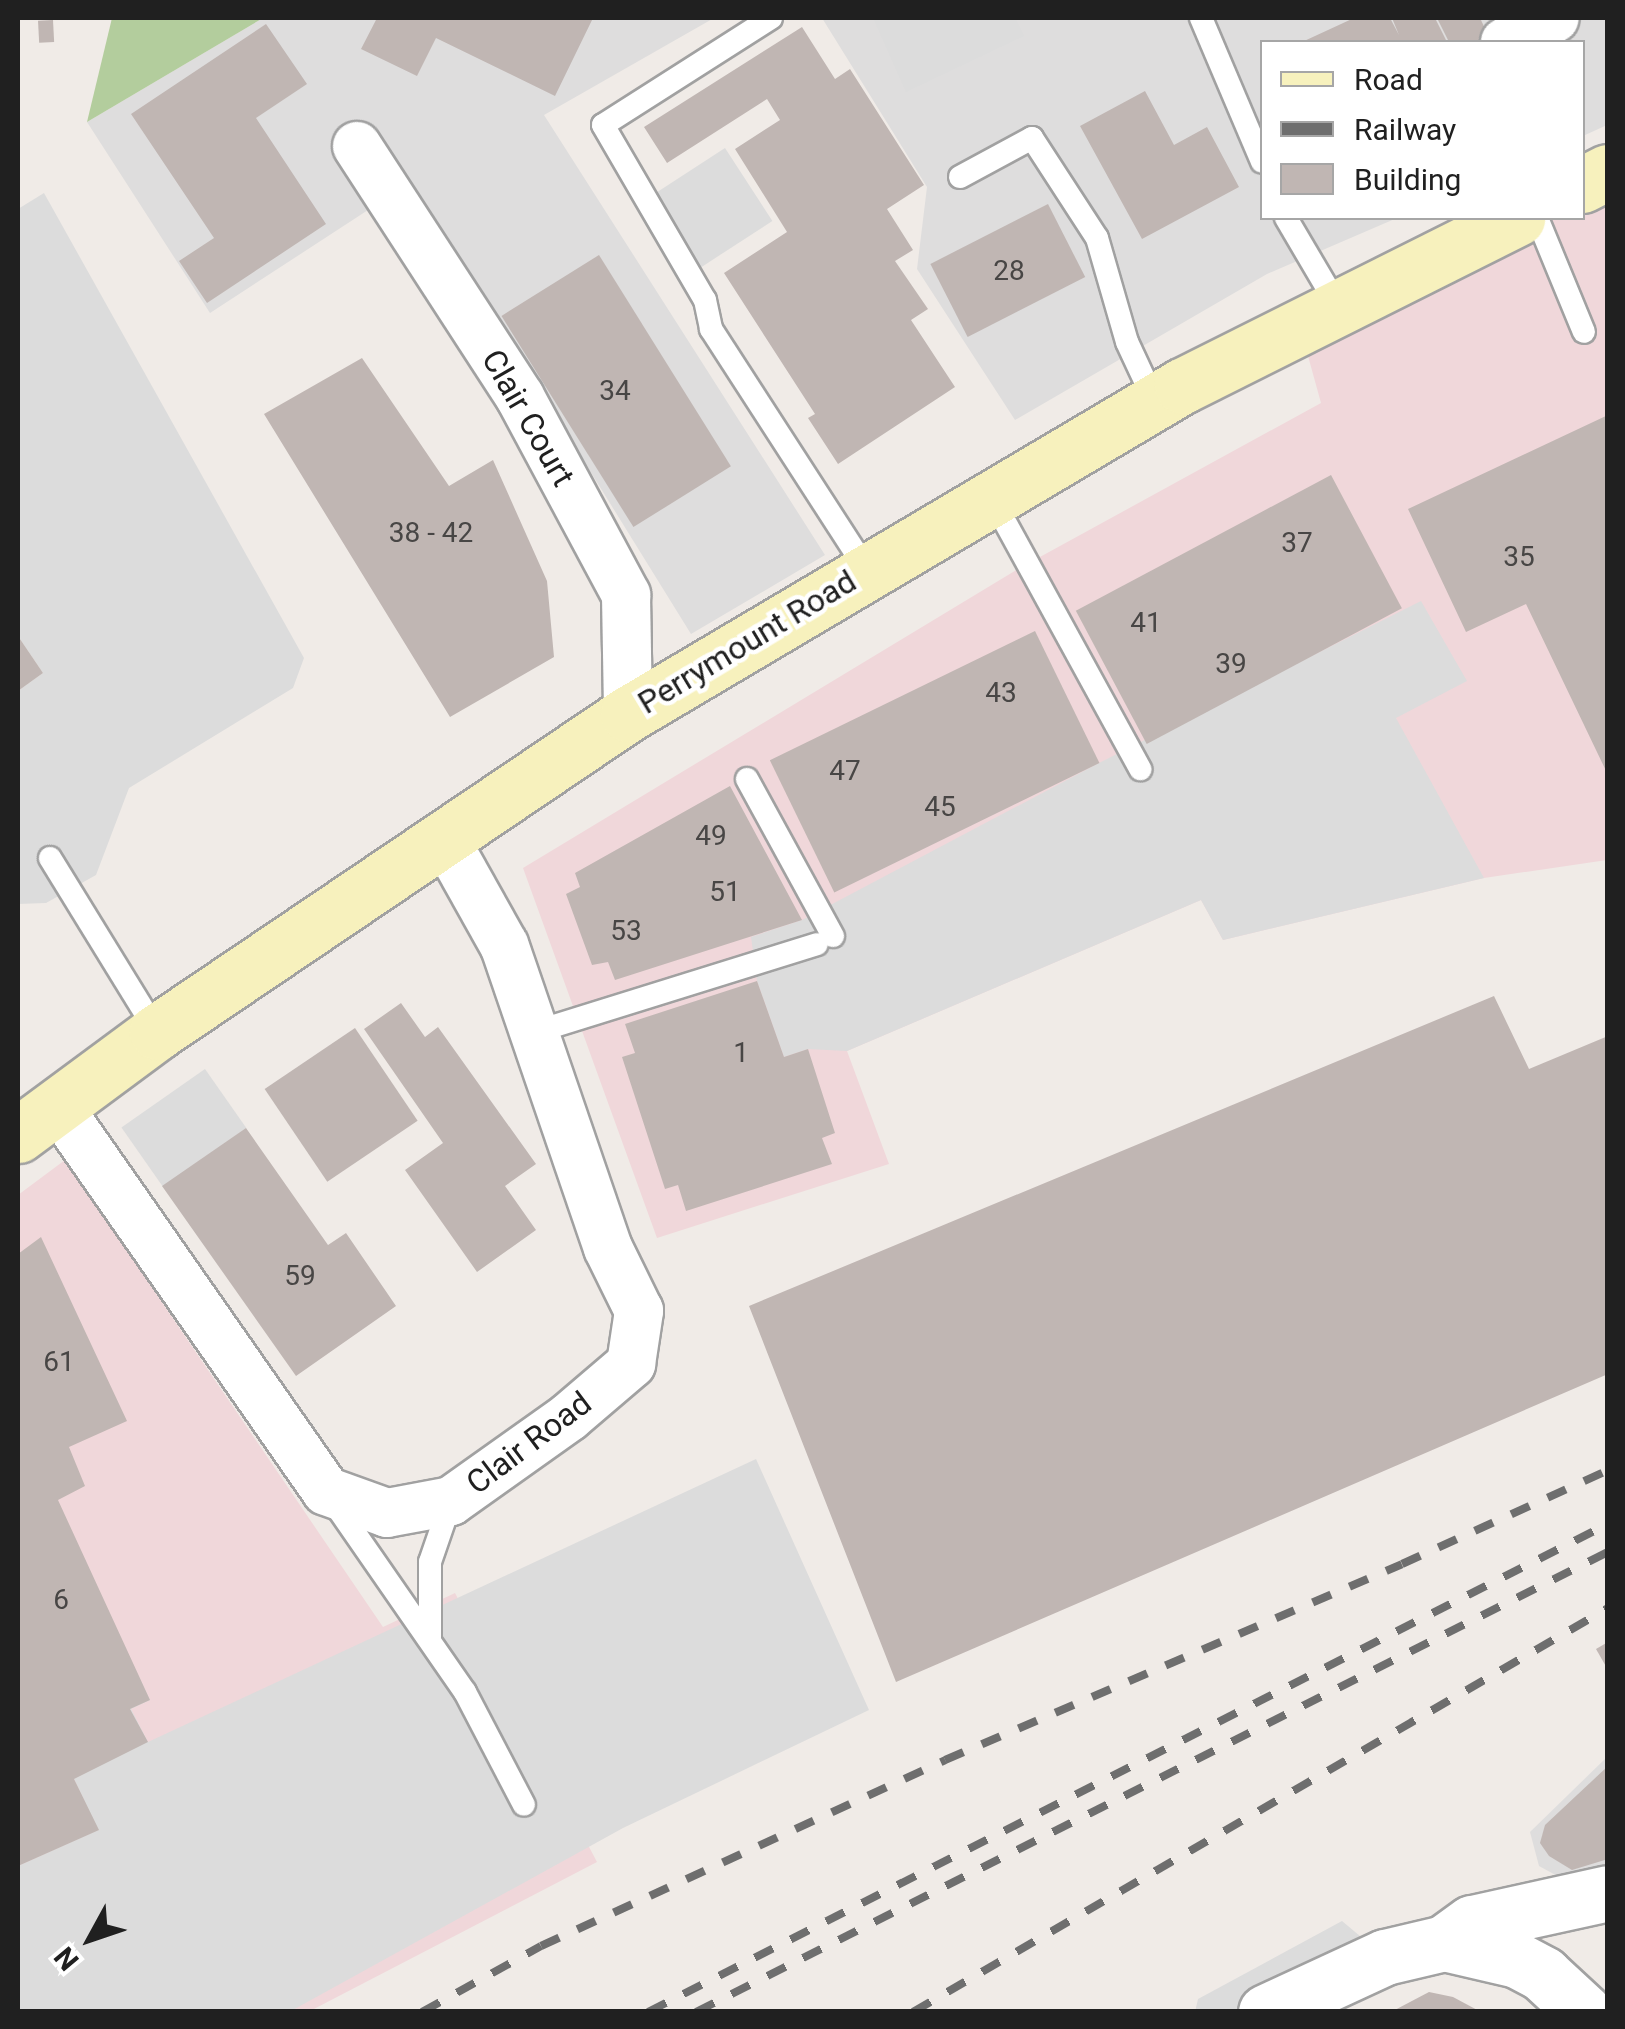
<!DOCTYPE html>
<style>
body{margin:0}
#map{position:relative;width:1625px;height:2029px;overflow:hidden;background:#f0ebe7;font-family:Roboto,sans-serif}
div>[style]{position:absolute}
.residential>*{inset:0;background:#dedddd}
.commercial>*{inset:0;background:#f0d7da}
.forest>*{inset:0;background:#b3cd9d}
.parking>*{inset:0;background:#dcdcdc;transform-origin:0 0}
.building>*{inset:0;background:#c0b6b3;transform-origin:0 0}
.roads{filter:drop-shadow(2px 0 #a1a1a1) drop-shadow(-2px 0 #a1a1a1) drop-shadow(0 2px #a1a1a1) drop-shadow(0 -2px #a1a1a1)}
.service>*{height:22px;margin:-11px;padding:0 11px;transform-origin:11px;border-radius:11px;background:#fff}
.minor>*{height:48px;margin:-24px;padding:0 24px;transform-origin:24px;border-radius:24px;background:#fff}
.tertiary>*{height:55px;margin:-27.5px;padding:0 27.5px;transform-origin:27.5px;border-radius:27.5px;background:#fff}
.secondary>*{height:55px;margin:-27.5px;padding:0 27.5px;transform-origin:27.5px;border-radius:27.5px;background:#f7f1bd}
.rail>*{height:8px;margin-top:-4px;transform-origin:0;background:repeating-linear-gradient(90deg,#6e6e6e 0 20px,transparent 0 40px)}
span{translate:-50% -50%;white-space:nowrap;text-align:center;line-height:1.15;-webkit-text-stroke:9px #fff;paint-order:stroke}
.number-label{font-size:28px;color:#484645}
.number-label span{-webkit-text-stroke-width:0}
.street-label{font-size:32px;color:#202020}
.frame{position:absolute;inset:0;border:20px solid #202020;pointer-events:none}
.legend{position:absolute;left:1260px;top:40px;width:325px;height:180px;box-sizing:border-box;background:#fff;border:2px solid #a6a6a6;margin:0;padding:12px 18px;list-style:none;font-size:30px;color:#202020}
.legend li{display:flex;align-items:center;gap:20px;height:50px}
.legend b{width:50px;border:2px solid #a6a6a6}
.north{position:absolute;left:40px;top:1889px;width:100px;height:100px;-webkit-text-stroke:8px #fff;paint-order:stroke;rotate:230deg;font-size:28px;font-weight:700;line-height:40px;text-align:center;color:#202020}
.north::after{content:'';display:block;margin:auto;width:35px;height:45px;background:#202020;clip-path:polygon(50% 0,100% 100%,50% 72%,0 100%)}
</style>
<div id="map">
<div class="residential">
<div style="clip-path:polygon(263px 18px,714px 18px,544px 115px,825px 555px,691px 634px,411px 182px,210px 313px,87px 122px)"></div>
<div style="clip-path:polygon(822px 18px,1607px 18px,1607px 125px,1583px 136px,1582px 42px,1262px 42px,1262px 218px,1397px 218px,1267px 274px,1015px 420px,917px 269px,927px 187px)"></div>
<div style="clip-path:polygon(1607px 1757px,1607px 1864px,1561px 1878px,1539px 1866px,1530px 1832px)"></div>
</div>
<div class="commercial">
<div style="clip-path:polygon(1607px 178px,1607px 860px,1484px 878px,1223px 940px,1201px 900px,847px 1051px,889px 1164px,657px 1238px,523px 868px,1018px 569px,1321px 403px,1300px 327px,1526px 218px,1582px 218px,1583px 190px)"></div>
<div style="clip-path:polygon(65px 1160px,383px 1627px,455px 1593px,597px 1862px,310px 2011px,18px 2011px,18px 1195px)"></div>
</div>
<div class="forest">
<div style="clip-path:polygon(112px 18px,263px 18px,87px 122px)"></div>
</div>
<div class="parking">
<div style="clip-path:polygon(873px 18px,1015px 18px,1024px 36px,906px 92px)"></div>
<div style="left:725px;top:148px;width:87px;height:94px;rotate:57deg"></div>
<div style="clip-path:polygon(44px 193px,304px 658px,293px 688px,129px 788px,96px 875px,46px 903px,18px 904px,18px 691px,43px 673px,18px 636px,18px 209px)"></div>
<div style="clip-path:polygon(1421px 601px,1467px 681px,1396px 718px,1484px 878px,1223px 940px,1201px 900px,847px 1051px,808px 1049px,784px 1057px,757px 981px,751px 937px,802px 920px,1099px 763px)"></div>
<div style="left:205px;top:1069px;width:72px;height:102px;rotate:55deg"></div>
<div style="clip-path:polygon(35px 1459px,150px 1700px,131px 1709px,148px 1742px,756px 1459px,869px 1710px,623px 1828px,291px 2011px,18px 2011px,18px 1866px,98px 1830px,74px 1779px,18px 1804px,18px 1467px)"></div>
<div style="clip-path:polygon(1342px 1921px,1385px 1957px,1265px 2011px,1195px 2012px,1198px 1999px)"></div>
</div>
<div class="building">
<div style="clip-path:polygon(377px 18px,593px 18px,555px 96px,436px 38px,417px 76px,361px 49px)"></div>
<div style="clip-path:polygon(1354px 18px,1390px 18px,1399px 35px,1392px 18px,1435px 18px,1447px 42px,1302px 42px)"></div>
<div style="clip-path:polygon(1437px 18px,1480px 18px,1489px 37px,1478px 42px,1449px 42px)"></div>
<div style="left:53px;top:20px;width:22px;height:15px;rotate:87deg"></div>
<div style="clip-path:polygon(266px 24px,307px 84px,256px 118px,326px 224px,207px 303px,179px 261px,214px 238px,131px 114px)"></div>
<div style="clip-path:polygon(802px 27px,835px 79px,850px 69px,924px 185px,887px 209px,913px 250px,895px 261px,928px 309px,911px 320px,955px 387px,838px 464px,808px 418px,815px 414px,724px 273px,787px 232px,735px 149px,780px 120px,767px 99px,667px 163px,644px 127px)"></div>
<div style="clip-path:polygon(1145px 91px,1174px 145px,1207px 127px,1239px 187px,1142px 239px,1080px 126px)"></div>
<div style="left:1048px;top:204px;width:82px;height:132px;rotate:63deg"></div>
<div style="left:599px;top:255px;width:249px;height:115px;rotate:58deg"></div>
<div style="clip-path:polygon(362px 358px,449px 486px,493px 460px,547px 581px,554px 657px,450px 717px,264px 414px)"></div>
<div style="clip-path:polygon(1608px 415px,1608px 775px,1526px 604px,1466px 632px,1408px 509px)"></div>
<div style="left:1331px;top:475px;width:151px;height:289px;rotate:62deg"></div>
<div style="left:1035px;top:631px;width:147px;height:295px;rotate:64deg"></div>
<div style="clip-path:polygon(18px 636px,43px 673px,18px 691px)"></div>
<div style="clip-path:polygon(730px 786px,802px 920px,615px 980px,608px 962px,592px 965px,566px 894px,580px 887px,575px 873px)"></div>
<div style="clip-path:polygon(757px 981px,784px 1057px,808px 1049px,835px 1133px,822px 1138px,832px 1164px,686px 1211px,678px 1185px,665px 1189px,622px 1057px,635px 1053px,625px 1024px)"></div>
<div style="clip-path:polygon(1494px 996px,1529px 1069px,1608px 1036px,1608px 1374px,896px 1682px,749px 1306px)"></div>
<div style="clip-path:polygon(401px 1003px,425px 1037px,438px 1027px,536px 1164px,505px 1186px,536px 1230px,477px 1272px,405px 1170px,443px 1143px,364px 1029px)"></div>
<div style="left:355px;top:1028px;width:112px;height:109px;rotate:56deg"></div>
<div style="clip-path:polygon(246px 1128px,328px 1245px,346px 1233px,396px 1306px,296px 1376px,162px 1186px)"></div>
<div style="clip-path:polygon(41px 1237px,127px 1421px,69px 1447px,85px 1486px,58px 1500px,150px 1700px,130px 1709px,148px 1742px,74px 1779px,99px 1830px,18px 1866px,18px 1254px)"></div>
<div style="clip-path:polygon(1608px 1642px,1608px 1670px,1596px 1649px)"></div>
<div style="clip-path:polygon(1608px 1766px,1608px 1859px,1572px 1870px,1549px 1856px,1540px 1843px,1545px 1825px)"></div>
<div style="clip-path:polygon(1429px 1992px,1453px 1997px,1481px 2012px,1391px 2012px)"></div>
</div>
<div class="roads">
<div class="service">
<div style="left:771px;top:18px;width:199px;rotate:147.5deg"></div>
<div style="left:603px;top:125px;width:203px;rotate:59.8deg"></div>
<div style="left:705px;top:300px;width:30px;rotate:78deg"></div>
<div style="left:711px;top:329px;width:287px;rotate:57.1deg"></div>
<div style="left:1201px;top:18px;width:156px;rotate:67deg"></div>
<div style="left:960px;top:177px;width:82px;rotate:-28.4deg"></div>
<div style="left:1032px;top:138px;width:119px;rotate:57deg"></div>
<div style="left:1097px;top:238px;width:108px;rotate:73.9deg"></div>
<div style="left:1127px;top:342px;width:66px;rotate:65deg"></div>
<div style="left:1286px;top:218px;width:104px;rotate:59.5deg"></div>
<div style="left:1537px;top:218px;width:123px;rotate:67.6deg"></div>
<div style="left:993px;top:500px;width:307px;rotate:61.3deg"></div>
<div style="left:747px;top:779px;width:179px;rotate:61.3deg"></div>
<div style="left:50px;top:858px;width:204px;rotate:58.4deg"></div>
<div style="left:535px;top:1032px;width:295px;rotate:-17.3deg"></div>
<div style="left:334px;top:1503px;width:230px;rotate:55.3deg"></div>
<div style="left:465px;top:1692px;width:127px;rotate:62.4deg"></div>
<div style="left:430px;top:1639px;width:77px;rotate:-90deg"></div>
<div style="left:430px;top:1562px;width:65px;rotate:-71deg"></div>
</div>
<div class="minor">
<div style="left:1505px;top:42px;width:55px;rotate:-25.6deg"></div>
<div style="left:357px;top:146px;width:299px;rotate:57deg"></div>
<div style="left:520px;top:397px;width:225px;rotate:61.8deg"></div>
<div style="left:626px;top:595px;width:119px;rotate:89deg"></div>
<div style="left:57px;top:1105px;width:470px;rotate:55.1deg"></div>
<div style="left:326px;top:1491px;width:65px;rotate:19.8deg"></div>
<div style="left:387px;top:1513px;width:65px;rotate:-10.6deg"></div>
<div style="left:451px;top:1501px;width:145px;rotate:-35.4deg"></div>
<div style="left:569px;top:1417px;width:82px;rotate:-40.5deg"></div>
<div style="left:631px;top:1364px;width:54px;rotate:-81.4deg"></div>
<div style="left:639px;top:1311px;width:70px;rotate:-116.2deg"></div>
<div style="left:608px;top:1248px;width:320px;rotate:-108.9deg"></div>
<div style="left:504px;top:945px;width:125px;rotate:-119.2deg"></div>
</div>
<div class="tertiary">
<div style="left:1444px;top:1943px;width:75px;rotate:13.1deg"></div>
<div style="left:1517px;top:1960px;width:30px;rotate:28deg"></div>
<div style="left:1543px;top:1974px;width:56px;rotate:42.8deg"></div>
<div style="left:1266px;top:2012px;width:131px;rotate:-24.8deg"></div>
<div style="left:1385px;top:1957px;width:61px;rotate:-13.3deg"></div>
<div style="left:1444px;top:1943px;width:34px;rotate:-36deg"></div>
<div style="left:1472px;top:1923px;width:139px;rotate:-12.4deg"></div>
</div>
<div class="secondary">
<div style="left:1582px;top:185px;width:29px;rotate:-27deg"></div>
<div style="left:18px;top:1135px;width:173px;rotate:-36.5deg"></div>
<div style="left:157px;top:1032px;width:568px;rotate:-34.03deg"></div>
<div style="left:628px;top:714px;width:644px;rotate:-30.63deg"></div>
<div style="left:1182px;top:386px;width:375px;rotate:-26.6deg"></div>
</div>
</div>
<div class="rail">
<div style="left:422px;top:2012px;width:136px;rotate:-29deg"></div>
<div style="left:541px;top:1946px;width:445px;rotate:-24.7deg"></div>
<div style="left:945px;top:1760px;width:497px;rotate:-23.2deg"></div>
<div style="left:1402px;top:1564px;width:226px;rotate:-24.5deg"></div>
<div style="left:648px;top:2012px;width:1077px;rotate:-26.95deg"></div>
<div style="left:696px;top:2012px;width:1021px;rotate:-26.77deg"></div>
<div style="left:913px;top:2012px;width:804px;rotate:-30.17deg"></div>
</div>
<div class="number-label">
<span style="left:1009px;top:271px">28</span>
<span style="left:615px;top:391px">34</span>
<span style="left:431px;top:533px">38 - 42</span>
<span style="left:1297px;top:543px">37</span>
<span style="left:1519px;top:557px">35</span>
<span style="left:1146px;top:623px">41</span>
<span style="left:1231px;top:664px">39</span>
<span style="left:1001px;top:693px">43</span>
<span style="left:845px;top:771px">47</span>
<span style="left:940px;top:807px">45</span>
<span style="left:711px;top:836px">49</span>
<span style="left:725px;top:892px">51</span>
<span style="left:626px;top:931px">53</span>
<span style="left:741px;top:1053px">1</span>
<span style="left:300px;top:1276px">59</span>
<span style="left:59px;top:1362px">61</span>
<span style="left:61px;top:1600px">6</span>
</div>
<div class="street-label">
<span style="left:528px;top:418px;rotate:60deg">Clair Court</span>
<span style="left:747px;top:642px;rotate:-31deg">Perrymount Road</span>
<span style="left:529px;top:1443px;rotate:-37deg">Clair Road</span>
</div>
<div class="frame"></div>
<ul class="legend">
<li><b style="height:12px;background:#f7f1bd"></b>Road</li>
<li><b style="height:12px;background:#6e6e6e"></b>Railway</li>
<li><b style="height:28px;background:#c0b6b3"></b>Building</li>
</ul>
<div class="north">N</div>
</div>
